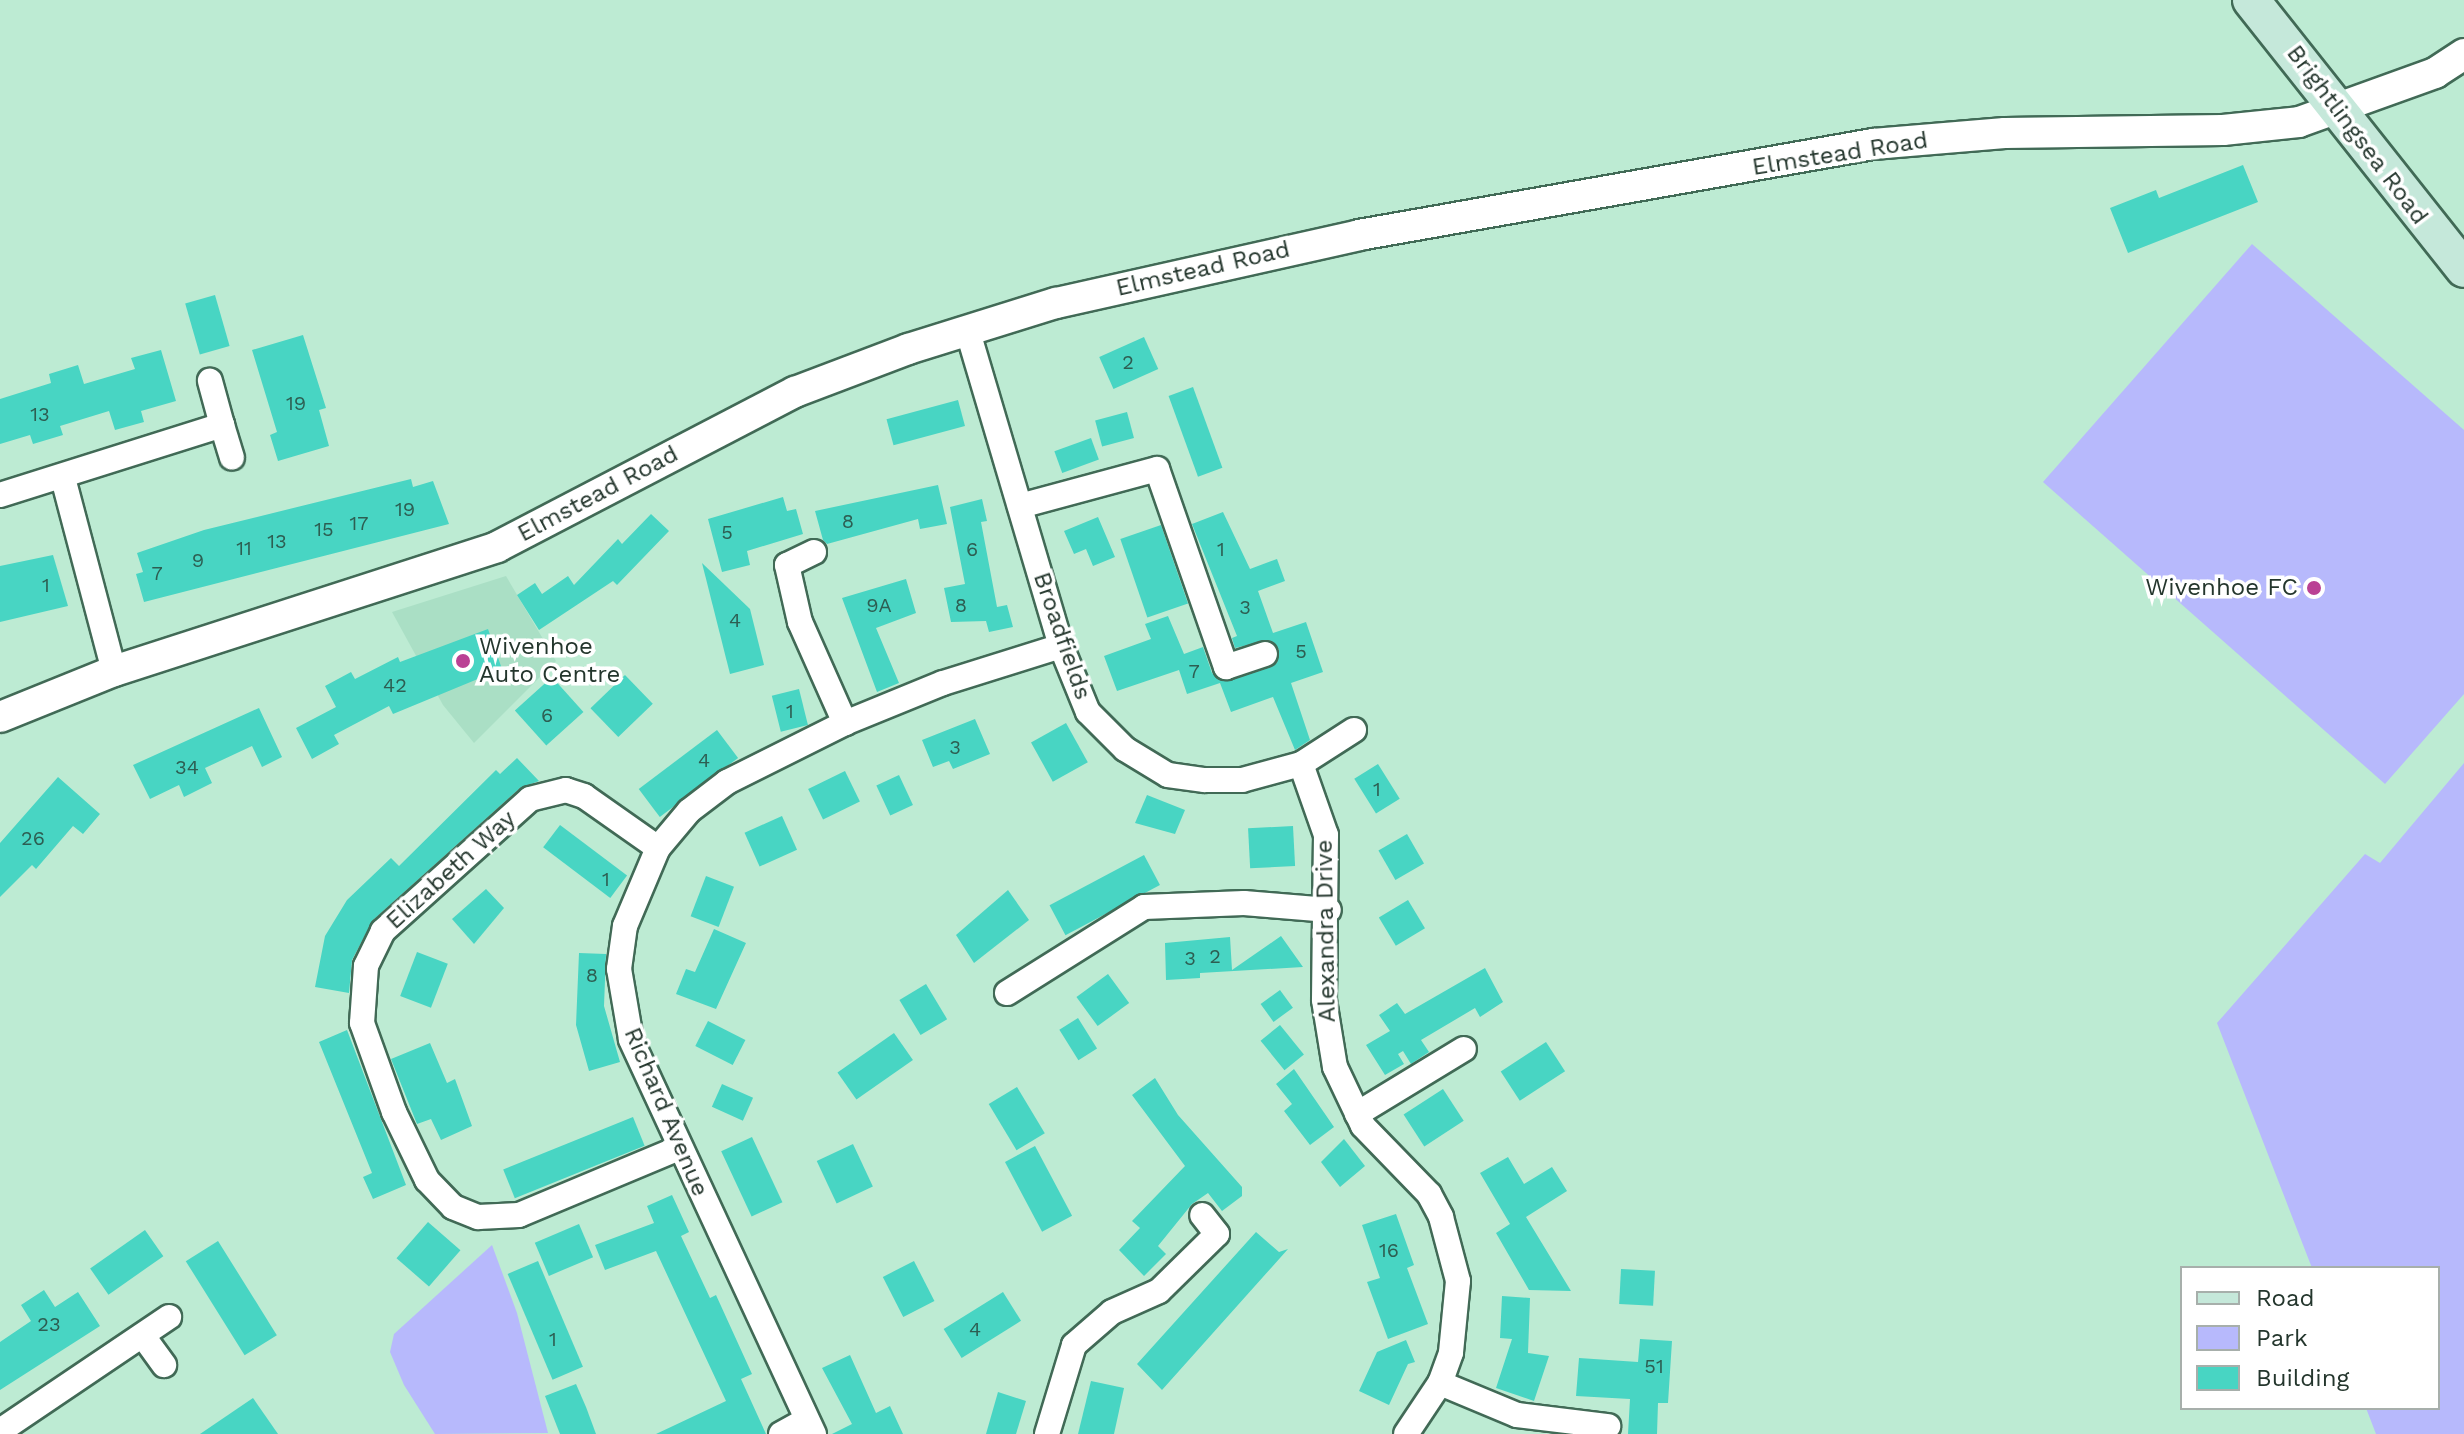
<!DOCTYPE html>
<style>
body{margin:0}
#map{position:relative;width:2464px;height:1434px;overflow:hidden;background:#bdebd3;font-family:"Work Sans",sans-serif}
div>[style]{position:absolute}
.built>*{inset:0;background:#aadfc5}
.green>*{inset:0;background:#b7b9fc}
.building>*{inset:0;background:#48d5c3;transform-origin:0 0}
.roads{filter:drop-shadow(2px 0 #416a56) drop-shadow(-2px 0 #416a56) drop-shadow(0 2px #416a56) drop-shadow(0 -2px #416a56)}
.minor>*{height:24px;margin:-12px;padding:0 12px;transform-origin:12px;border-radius:12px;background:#fff}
.tertiary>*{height:30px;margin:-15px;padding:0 15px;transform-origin:15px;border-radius:15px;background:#fff}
.secondary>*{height:36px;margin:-18px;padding:0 18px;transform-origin:18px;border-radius:18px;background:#c5e8da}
.dots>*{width:22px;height:22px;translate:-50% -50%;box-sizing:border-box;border:4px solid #fff;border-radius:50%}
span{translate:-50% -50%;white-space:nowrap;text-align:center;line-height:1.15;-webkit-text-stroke:7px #fff;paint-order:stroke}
.number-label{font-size:20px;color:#2d5e52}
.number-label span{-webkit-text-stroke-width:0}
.street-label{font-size:24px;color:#24362d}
.poi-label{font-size:24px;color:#24362d}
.right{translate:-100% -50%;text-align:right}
.left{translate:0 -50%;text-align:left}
.legend{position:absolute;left:2180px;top:1266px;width:260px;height:144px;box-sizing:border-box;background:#fff;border:2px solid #a7afab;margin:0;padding:10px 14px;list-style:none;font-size:24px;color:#24362d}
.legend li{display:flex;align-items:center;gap:16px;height:40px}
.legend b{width:40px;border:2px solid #a7afab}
</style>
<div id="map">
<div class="built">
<div style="clip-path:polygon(506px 576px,556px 661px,474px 743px,443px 705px,392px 612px)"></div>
</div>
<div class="green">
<div style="clip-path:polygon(2252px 244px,2464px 430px,2464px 694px,2385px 784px,2043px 482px)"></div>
<div style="clip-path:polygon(2464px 763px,2464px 1434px,2376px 1434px,2366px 1408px,2438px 1408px,2438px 1268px,2312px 1268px,2217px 1023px,2365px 854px,2380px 863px)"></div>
<div style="clip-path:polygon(492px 1245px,517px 1313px,548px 1433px,435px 1434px,404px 1385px,390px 1352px,394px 1334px)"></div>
</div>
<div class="building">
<div style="clip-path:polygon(2243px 165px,2258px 202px,2128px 253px,2110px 208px,2156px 190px,2159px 198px)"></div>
<div style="left:215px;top:295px;width:53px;height:31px;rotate:74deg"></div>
<div style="clip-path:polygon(303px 335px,326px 408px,319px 410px,329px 446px,278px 461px,270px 435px,277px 432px,252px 350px)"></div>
<div style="left:1144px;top:337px;width:35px;height:49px;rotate:66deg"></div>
<div style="clip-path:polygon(161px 350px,176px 401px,141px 411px,144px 422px,115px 430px,109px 411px,60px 426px,63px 435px,33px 444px,30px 435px,0 444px,0 399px,51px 383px,49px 374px,78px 365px,84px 384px,135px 369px,131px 358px)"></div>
<div style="left:1193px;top:387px;width:86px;height:26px;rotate:70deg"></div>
<div style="left:958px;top:400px;width:27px;height:74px;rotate:75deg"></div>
<div style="left:1127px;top:412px;width:27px;height:33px;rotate:75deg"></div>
<div style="left:1091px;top:438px;width:23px;height:39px;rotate:70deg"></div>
<div style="clip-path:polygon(411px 479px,413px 487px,433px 481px,449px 524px,144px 602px,136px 574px,143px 572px,137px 553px,204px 530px)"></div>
<div style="clip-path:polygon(938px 485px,947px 524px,920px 529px,918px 519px,827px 544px,823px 540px,815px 511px)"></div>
<div style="clip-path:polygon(783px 497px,787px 511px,796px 509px,803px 534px,747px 551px,750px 565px,722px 572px,708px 519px)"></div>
<div style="clip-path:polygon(982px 499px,987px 521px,981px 522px,997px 607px,1007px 605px,1013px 627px,989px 632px,986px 621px,951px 622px,944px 588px,965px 584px,950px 507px)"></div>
<div style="clip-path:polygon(1223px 512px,1250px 569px,1277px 559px,1285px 581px,1258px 591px,1273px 633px,1306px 622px,1323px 672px,1291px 683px,1310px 740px,1295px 750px,1273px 697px,1231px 712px,1220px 683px,1187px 694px,1179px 670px,1117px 691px,1104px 656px,1151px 639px,1145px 624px,1168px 616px,1184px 654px,1203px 647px,1212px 673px,1222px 681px,1277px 663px,1279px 650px,1269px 640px,1235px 648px,1232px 638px,1237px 636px,1192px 524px)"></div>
<div style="clip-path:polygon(651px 514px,669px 531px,617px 585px,613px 581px,539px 630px,517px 595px,535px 583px,542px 594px,568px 576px,574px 585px,618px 539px,622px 544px)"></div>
<div style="clip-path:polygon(1098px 517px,1115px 557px,1093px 566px,1086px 549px,1074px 554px,1064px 531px)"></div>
<div style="left:1161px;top:525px;width:83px;height:43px;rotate:71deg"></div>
<div style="clip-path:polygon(53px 555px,68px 606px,0 622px,0 566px)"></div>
<div style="clip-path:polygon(702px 563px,750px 609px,764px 665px,730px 674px)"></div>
<div style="clip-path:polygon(906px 579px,916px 613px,876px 628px,899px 683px,877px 692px,842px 598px)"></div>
<div style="clip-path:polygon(488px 629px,502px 669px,393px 714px,389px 706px,334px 735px,339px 744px,312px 759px,296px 728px,336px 707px,325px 686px,351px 672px,355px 679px,398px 657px,400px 662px)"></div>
<div style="left:625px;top:675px;width:40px;height:48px;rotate:46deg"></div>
<div style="left:552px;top:677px;width:47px;height:50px;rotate:48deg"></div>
<div style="left:799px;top:689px;width:37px;height:28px;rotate:76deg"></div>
<div style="clip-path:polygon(259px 708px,282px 757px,262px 767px,252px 746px,205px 768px,212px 783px,184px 797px,179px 785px,150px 799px,133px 765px)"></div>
<div style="clip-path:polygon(975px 719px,990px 754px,953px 769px,949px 761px,933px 767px,922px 740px)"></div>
<div style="left:1066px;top:723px;width:45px;height:40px;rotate:61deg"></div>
<div style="left:717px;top:730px;width:35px;height:98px;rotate:53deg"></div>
<div style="clip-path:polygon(517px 758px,539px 781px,520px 788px,373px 920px,352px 960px,349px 993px,315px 987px,325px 936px,347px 900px,391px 858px,399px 866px,496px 770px,500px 774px)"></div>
<div style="left:1378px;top:764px;width:41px;height:28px;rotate:58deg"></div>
<div style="left:845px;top:771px;width:34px;height:41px;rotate:64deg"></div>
<div style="left:899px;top:775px;width:33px;height:25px;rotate:65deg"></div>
<div style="clip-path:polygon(58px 777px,100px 814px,83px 834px,73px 826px,36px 869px,32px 865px,0 897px,0 843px)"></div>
<div style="clip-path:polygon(1147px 795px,1185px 810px,1175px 834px,1135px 823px)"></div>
<div style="left:782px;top:816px;width:37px;height:41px;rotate:66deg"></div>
<div style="left:560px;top:825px;width:84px;height:28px;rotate:37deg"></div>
<div style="left:1293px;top:826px;width:40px;height:45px;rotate:87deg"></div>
<div style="left:1407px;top:834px;width:34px;height:33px;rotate:60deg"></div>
<div style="left:1144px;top:855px;width:34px;height:107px;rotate:62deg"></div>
<div style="left:706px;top:876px;width:30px;height:43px;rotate:21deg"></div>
<div style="clip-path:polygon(486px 889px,504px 908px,474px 944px,452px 919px)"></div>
<div style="clip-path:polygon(1008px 890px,1029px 920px,974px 963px,956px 935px)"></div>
<div style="left:1408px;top:900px;width:33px;height:34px;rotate:59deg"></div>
<div style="clip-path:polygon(714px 929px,746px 943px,716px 1009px,676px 994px,686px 969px,695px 972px)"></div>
<div style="clip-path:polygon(1281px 936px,1303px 967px,1200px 973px,1200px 978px,1166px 980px,1165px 943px,1230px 937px,1232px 970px)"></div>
<div style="left:417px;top:952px;width:33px;height:47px;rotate:21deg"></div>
<div style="clip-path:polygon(579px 953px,606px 954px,604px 1006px,620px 1062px,589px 1071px,576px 1025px)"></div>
<div style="clip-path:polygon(1485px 968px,1503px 1002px,1480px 1017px,1475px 1008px,1421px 1040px,1429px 1052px,1411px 1064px,1403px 1051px,1398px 1054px,1404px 1064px,1385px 1075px,1366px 1045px,1390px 1031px,1379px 1015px,1397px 1003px,1405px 1014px)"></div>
<div style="left:1108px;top:974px;width:36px;height:39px;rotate:54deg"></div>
<div style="left:926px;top:984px;width:41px;height:31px;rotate:59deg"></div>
<div style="left:1280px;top:990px;width:22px;height:24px;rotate:54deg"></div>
<div style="left:1078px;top:1018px;width:36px;height:22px;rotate:58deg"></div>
<div style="left:708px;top:1021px;width:42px;height:28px;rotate:27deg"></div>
<div style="left:1280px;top:1025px;width:38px;height:25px;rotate:51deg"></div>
<div style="clip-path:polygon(347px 1030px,406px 1185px,373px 1199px,363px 1177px,372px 1173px,319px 1042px)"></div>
<div style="left:894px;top:1033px;width:33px;height:69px;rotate:55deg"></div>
<div style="left:1546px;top:1042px;width:35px;height:54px;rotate:57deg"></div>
<div style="clip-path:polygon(430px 1043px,447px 1083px,455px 1079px,472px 1126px,441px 1140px,431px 1119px,417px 1124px,391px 1059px)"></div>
<div style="clip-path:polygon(1294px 1069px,1334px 1127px,1310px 1145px,1284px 1111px,1292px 1104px,1276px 1084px)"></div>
<div style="clip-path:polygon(1155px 1078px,1178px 1115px,1242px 1187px,1242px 1196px,1222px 1211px,1208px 1193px,1192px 1204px,1158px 1246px,1166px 1254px,1144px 1276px,1119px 1250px,1140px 1228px,1132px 1221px,1185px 1166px,1132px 1095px)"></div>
<div style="left:722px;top:1084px;width:34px;height:25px;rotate:24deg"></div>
<div style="left:1017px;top:1087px;width:54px;height:33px;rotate:59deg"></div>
<div style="left:1443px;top:1089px;width:38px;height:47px;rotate:57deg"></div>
<div style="left:633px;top:1117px;width:31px;height:140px;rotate:68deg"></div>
<div style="left:752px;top:1137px;width:72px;height:34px;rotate:65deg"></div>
<div style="clip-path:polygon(1344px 1139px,1365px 1166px,1340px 1187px,1321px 1162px)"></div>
<div style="left:853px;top:1144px;width:47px;height:40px;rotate:65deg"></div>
<div style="left:1035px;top:1146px;width:79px;height:34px;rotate:62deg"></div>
<div style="clip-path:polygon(1508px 1157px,1524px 1184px,1552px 1167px,1567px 1191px,1526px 1217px,1571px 1291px,1529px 1290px,1496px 1233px,1510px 1224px,1480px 1173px)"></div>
<div style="clip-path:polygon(672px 1195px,689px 1232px,681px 1236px,710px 1298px,716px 1295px,752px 1374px,741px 1379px,766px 1434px,656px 1434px,726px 1401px,656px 1251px,605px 1270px,595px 1245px,654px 1223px,647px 1206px)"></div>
<div style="clip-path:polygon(1396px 1214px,1414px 1265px,1407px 1268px,1428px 1324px,1388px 1339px,1367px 1282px,1380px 1278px,1362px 1225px)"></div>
<div style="left:428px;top:1222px;width:43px;height:48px;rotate:41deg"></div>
<div style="left:579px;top:1224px;width:36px;height:48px;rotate:67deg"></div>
<div style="left:145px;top:1230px;width:32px;height:67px;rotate:55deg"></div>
<div style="clip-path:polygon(1256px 1232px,1279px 1252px,1288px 1249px,1162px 1390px,1137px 1364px)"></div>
<div style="left:218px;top:1241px;width:111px;height:38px;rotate:58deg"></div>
<div style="left:538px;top:1261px;width:115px;height:33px;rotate:67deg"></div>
<div style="left:914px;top:1261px;width:45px;height:35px;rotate:63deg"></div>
<div style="left:1621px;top:1269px;width:34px;height:35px;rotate:3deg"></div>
<div style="clip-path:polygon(44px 1290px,55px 1307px,78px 1292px,100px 1326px,0 1390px,0 1342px,31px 1321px,21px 1305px)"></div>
<div style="left:1003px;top:1292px;width:34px;height:70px;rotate:58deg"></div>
<div style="clip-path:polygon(1502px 1296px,1530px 1298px,1528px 1353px,1549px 1356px,1534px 1401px,1496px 1388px,1512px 1339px,1500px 1338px)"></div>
<div style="clip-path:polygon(1640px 1339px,1672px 1341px,1668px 1403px,1658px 1403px,1657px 1434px,1628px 1434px,1630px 1399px,1576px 1396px,1579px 1358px,1638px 1362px)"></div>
<div style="clip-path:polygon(1406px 1340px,1415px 1362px,1408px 1364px,1389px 1405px,1359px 1391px,1377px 1352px)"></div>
<div style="clip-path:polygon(850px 1355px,876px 1413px,890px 1406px,903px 1434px,832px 1434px,852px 1424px,822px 1368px)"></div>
<div style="clip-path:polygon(1091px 1381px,1124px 1388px,1114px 1434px,1078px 1434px)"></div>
<div style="clip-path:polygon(576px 1384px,586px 1407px,596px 1434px,560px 1434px,545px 1396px)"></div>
<div style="clip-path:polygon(998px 1392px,1026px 1401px,1016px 1434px,986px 1434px)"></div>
<div style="clip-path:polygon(253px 1398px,278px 1434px,200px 1434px)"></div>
</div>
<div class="roads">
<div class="minor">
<div style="left:968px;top:332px;width:327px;rotate:73.5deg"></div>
<div style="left:1061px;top:646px;width:71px;rotate:67.8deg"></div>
<div style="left:1088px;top:712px;width:52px;rotate:45deg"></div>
<div style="left:1125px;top:749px;width:50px;rotate:31.2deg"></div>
<div style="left:1168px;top:775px;width:37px;rotate:8deg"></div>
<div style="left:1205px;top:780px;width:37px"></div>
<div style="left:1242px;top:780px;width:61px;rotate:-15.2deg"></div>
<div style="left:1301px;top:764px;width:63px;rotate:-32.7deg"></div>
<div style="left:222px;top:425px;width:34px;rotate:73deg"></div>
<div style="left:63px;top:478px;width:200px;rotate:75.2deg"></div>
<div style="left:0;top:495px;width:233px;rotate:-17.5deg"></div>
<div style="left:222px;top:425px;width:46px;rotate:-105.3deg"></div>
<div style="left:1020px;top:506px;width:142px;rotate:-15.1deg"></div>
<div style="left:1157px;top:469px;width:210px;rotate:70.8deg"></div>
<div style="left:1226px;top:667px;width:41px;rotate:-18.4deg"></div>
<div style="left:814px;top:552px;width:30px;rotate:154deg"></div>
<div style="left:787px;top:565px;width:58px;rotate:77.2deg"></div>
<div style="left:800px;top:622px;width:111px;rotate:66deg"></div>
<div style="left:1301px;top:764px;width:75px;rotate:70.6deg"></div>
<div style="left:1326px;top:835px;width:165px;rotate:90.7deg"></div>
<div style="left:1324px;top:1000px;width:68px;rotate:80.7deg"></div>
<div style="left:1335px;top:1067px;width:65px;rotate:64.6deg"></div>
<div style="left:1363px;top:1126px;width:95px;rotate:45.9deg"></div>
<div style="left:1429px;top:1194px;width:26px;rotate:62deg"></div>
<div style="left:1441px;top:1217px;width:66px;rotate:75.1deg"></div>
<div style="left:1458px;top:1281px;width:72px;rotate:95.6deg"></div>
<div style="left:1451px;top:1353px;width:32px;rotate:110deg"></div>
<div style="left:1440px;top:1383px;width:61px;rotate:123.7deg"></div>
<div style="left:658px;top:848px;width:90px;rotate:-144.9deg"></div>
<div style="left:584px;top:796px;width:19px;rotate:-162deg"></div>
<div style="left:566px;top:790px;width:37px;rotate:166deg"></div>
<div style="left:530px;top:799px;width:198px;rotate:138.1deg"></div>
<div style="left:383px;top:931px;width:39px;rotate:116deg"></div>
<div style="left:366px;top:966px;width:57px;rotate:94deg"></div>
<div style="left:362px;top:1023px;width:95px;rotate:70.2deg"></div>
<div style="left:394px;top:1112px;width:76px;rotate:64.1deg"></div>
<div style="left:427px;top:1180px;width:37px;rotate:46deg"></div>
<div style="left:453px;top:1207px;width:27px;rotate:22deg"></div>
<div style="left:478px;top:1217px;width:41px;rotate:-2.8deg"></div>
<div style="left:519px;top:1215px;width:173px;rotate:-22.7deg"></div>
<div style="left:1007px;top:993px;width:162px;rotate:-32.1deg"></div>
<div style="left:1144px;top:907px;width:100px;rotate:-2.3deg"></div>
<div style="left:1244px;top:903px;width:85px;rotate:4.7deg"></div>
<div style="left:1357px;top:1114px;width:125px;rotate:-31.3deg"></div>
<div style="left:143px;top:1336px;width:36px;rotate:54deg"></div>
<div style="left:1440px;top:1383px;width:83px;rotate:22.6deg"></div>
<div style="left:1517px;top:1415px;width:92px;rotate:6.9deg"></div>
<div style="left:0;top:1431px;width:204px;rotate:-34deg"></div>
<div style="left:781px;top:1434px;width:29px;rotate:-29deg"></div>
<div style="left:814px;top:1434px;width:435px;rotate:-114.9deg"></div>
<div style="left:631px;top:1039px;width:71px;rotate:-99.7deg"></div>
<div style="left:619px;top:969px;width:43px;rotate:-82.1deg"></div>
<div style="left:625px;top:926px;width:85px;rotate:-67.1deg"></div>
<div style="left:658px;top:848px;width:48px;rotate:-50deg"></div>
<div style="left:689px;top:811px;width:48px;rotate:-37.3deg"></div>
<div style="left:727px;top:782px;width:132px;rotate:-26.6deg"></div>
<div style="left:845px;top:723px;width:106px;rotate:-22.2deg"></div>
<div style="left:943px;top:683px;width:124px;rotate:-17.4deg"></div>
<div style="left:1047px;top:1434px;width:93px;rotate:-73.1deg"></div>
<div style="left:1074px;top:1345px;width:50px;rotate:-41deg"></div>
<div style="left:1112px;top:1312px;width:51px;rotate:-24.1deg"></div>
<div style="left:1159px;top:1291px;width:81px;rotate:-44.5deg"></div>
<div style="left:1217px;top:1234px;width:24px;rotate:-128deg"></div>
</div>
<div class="tertiary">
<div style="left:0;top:717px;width:123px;rotate:-22deg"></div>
<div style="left:114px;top:671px;width:403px;rotate:-17.9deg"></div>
<div style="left:497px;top:547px;width:336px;rotate:-27.5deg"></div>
<div style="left:795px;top:392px;width:121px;rotate:-20.8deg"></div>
<div style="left:908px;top:349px;width:155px;rotate:-17.3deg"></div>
<div style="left:1056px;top:303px;width:311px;rotate:-12.6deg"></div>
<div style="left:1359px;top:235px;width:522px;rotate:-10.04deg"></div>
<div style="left:1873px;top:144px;width:132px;rotate:-4.8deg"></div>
<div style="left:2005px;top:133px;width:218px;rotate:-0.8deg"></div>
<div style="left:2223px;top:130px;width:76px;rotate:-6deg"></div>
<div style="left:2299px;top:122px;width:145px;rotate:-19.8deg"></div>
<div style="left:2435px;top:73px;width:35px;rotate:-33deg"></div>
</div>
<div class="secondary">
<div style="left:2251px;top:0;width:343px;rotate:51.6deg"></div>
</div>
</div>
<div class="dots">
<div style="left:2314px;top:588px;background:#ba4194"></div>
<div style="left:463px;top:661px;background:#ba4194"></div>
</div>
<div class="number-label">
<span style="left:1128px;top:362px">2</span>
<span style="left:296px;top:403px">19</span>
<span style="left:40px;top:414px">13</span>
<span style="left:405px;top:509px">19</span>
<span style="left:848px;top:521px">8</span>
<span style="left:359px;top:523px">17</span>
<span style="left:324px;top:529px">15</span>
<span style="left:727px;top:532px">5</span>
<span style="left:277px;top:541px">13</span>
<span style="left:244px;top:548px">11</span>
<span style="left:972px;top:549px">6</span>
<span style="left:1221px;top:549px">1</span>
<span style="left:198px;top:560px">9</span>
<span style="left:157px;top:573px">7</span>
<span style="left:46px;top:585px">1</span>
<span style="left:879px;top:605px">9A</span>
<span style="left:961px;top:605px">8</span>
<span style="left:1245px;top:607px">3</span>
<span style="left:735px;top:620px">4</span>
<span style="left:1301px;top:651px">5</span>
<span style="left:1194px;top:671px">7</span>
<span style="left:395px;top:685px">42</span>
<span style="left:790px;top:711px">1</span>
<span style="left:547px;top:715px">6</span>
<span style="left:955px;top:747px">3</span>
<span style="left:704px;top:760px">4</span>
<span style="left:187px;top:767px">34</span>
<span style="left:1377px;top:789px">1</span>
<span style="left:33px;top:838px">26</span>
<span style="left:606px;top:879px">1</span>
<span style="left:1215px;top:956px">2</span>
<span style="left:1190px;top:958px">3</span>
<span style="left:592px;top:975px">8</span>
<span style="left:1389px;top:1250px">16</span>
<span style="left:49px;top:1324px">23</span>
<span style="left:975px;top:1329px">4</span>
<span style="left:553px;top:1339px">1</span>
<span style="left:1654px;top:1366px">51</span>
</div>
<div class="street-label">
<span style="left:2357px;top:135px;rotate:53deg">Brightlingsea Road</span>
<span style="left:1840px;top:154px;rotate:-9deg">Elmstead Road</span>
<span style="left:1203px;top:269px;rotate:-13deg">Elmstead Road</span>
<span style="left:598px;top:494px;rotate:-28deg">Elmstead Road</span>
<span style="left:1062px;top:636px;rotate:71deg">Broadfields</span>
<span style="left:451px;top:870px;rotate:-42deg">Elizabeth Way</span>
<span style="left:1326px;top:931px;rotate:-91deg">Alexandra Drive</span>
<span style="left:666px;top:1112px;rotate:67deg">Richard Avenue</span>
</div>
<div class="poi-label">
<span class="right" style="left:2298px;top:588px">Wivenhoe FC</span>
<span class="left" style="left:479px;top:661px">Wivenhoe<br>Auto Centre</span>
</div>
<ul class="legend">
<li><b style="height:10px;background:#c5e8da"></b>Road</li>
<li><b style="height:22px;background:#b7b9fc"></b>Park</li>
<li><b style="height:22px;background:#48d5c3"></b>Building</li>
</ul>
</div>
